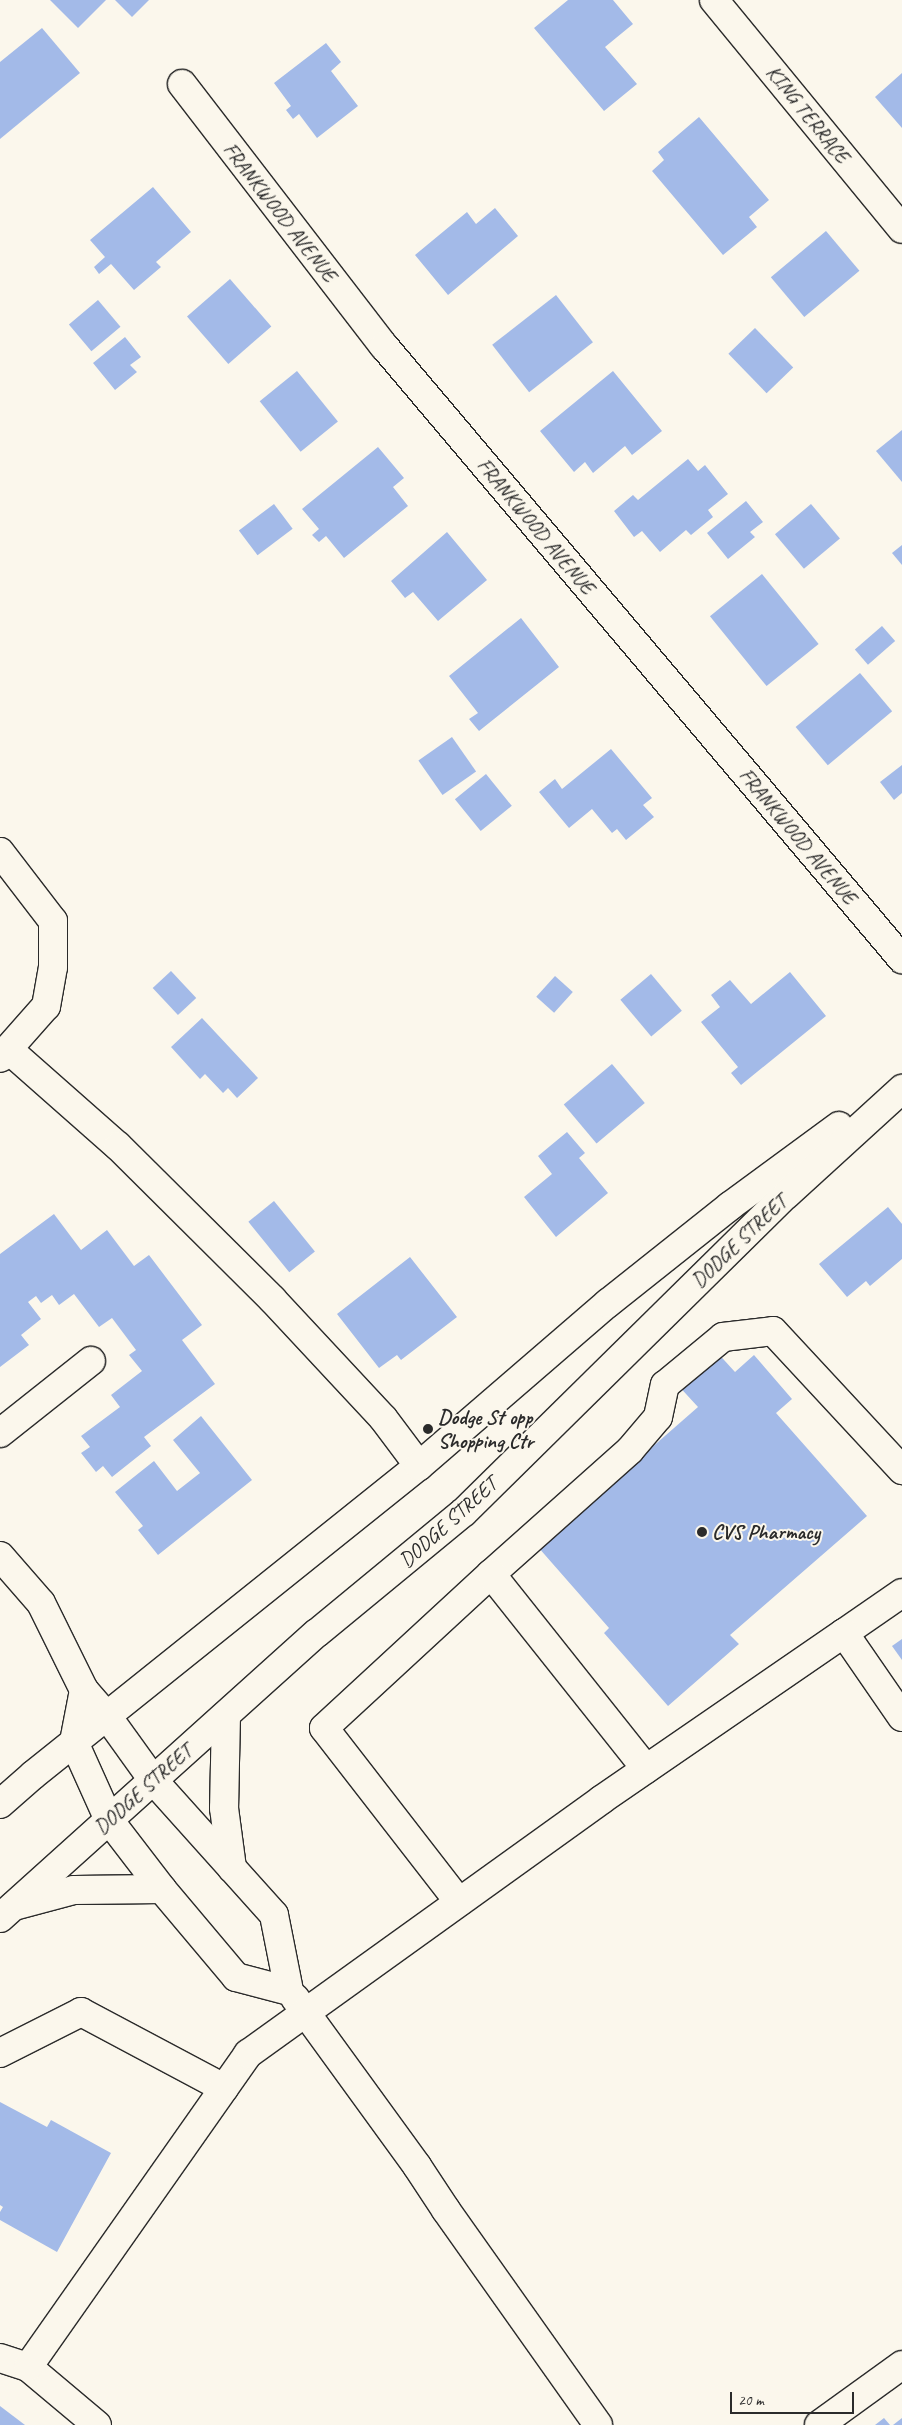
<!DOCTYPE html>
<style>
body{margin:0}
#map{position:relative;width:902px;height:2425px;overflow:hidden;background:#fbf7ec;font-family:Caveat,sans-serif}
div>[style]{position:absolute}
.building>*{inset:0;background:#a3bae8;transform-origin:0 0}
.roads{filter:drop-shadow(1px 0 #2b2b2b) drop-shadow(-1px 0 #2b2b2b) drop-shadow(0 1px #2b2b2b) drop-shadow(0 -1px #2b2b2b)}
.minor>*{height:28px;margin:-14px;padding:0 14px;transform-origin:14px;border-radius:14px;background:#fbf7ec}
.major>*{height:28px;margin:-14px;padding:0 14px;transform-origin:14px;border-radius:14px;background:#fbf7ec}
.dots>*{width:14px;height:14px;translate:-50% -50%;box-sizing:border-box;border:2px solid #fbf7ec;border-radius:50%}
span{translate:-50% -50%;white-space:nowrap;text-align:center;line-height:1.15;-webkit-text-stroke:4px #fbf7ec;paint-order:stroke}
.street-label{font-size:21px;color:#2b2b2b}
.poi-label{font-size:21px;color:#2b2b2b;font-weight:700}
.left{translate:0 -50%;text-align:left}
.scale{position:absolute;left:730px;top:2392px;width:124px;height:22px;box-sizing:border-box;border:2px solid #2b2b2b;border-top:0;padding-left:6px;font-size:15px;line-height:18px;white-space:nowrap;color:#2b2b2b;-webkit-text-stroke:4px #fbf7ec;paint-order:stroke}
</style>
<div id="map">
<div class="building">
<div style="clip-path:polygon(50px 0,106px 0,78px 28px)"></div>
<div style="clip-path:polygon(115px 0,149px 0,132px 17px)"></div>
<div style="clip-path:polygon(568px 0,613px 0,633px 24px,605px 47px,637px 84px,604px 111px,534px 28px)"></div>
<div style="clip-path:polygon(42px 28px,80px 73px,0 139px,0 62px)"></div>
<div style="clip-path:polygon(326px 43px,341px 62px,331px 71px,358px 106px,317px 138px,299px 114px,293px 119px,286px 110px,291px 106px,274px 83px)"></div>
<div style="clip-path:polygon(902px 73px,902px 128px,875px 97px)"></div>
<div style="clip-path:polygon(699px 117px,769px 200px,749px 217px,757px 227px,723px 255px,652px 171px,664px 160px,658px 152px)"></div>
<div style="clip-path:polygon(153px 187px,191px 232px,156px 262px,161px 267px,134px 290px,111px 264px,99px 274px,94px 267px,105px 257px,90px 240px)"></div>
<div style="clip-path:polygon(495px 208px,518px 236px,448px 295px,415px 255px,467px 212px,476px 224px)"></div>
<div style="left:826px;top:231px;width:52px;height:72px;rotate:50deg"></div>
<div style="left:230px;top:279px;width:63px;height:57px;rotate:49deg"></div>
<div style="left:556px;top:295px;width:60px;height:81px;rotate:52deg"></div>
<div style="left:98px;top:300px;width:35px;height:38px;rotate:50deg"></div>
<div style="left:755px;top:328px;width:55px;height:37px;rotate:46deg"></div>
<div style="clip-path:polygon(125px 337px,141px 357px,130px 365px,137px 372px,115px 390px,93px 363px)"></div>
<div style="left:297px;top:371px;width:65px;height:48px;rotate:51deg"></div>
<div style="clip-path:polygon(613px 371px,662px 431px,632px 455px,625px 446px,593px 473px,585px 462px,574px 472px,540px 431px)"></div>
<div style="clip-path:polygon(902px 430px,902px 482px,876px 451px)"></div>
<div style="clip-path:polygon(378px 447px,404px 478px,393px 487px,408px 506px,344px 558px,326px 536px,319px 542px,312px 535px,319px 529px,302px 509px)"></div>
<div style="clip-path:polygon(688px 459px,698px 471px,705px 465px,728px 494px,708px 510px,713px 517px,691px 535px,686px 530px,660px 552px,642px 531px,634px 537px,614px 511px,633px 495px,638px 500px)"></div>
<div style="clip-path:polygon(746px 501px,763px 522px,750px 532px,755px 537px,728px 559px,707px 533px)"></div>
<div style="left:274px;top:504px;width:31px;height:44px;rotate:53deg"></div>
<div style="left:811px;top:504px;width:45px;height:47px;rotate:50deg"></div>
<div style="clip-path:polygon(447px 532px,487px 580px,438px 621px,413px 592px,405px 598px,391px 581px)"></div>
<div style="clip-path:polygon(902px 545px,902px 565px,892px 553px)"></div>
<div style="left:762px;top:574px;width:90px;height:67px;rotate:51deg"></div>
<div style="clip-path:polygon(521px 618px,559px 667px,479px 731px,469px 719px,478px 713px,449px 676px)"></div>
<div style="left:882px;top:626px;width:20px;height:36px;rotate:49deg"></div>
<div style="left:860px;top:673px;width:50px;height:84px;rotate:50deg"></div>
<div style="left:452px;top:737px;width:42px;height:41px;rotate:55deg"></div>
<div style="clip-path:polygon(611px 749px,652px 798px,643px 805px,654px 817px,626px 840px,617px 829px,612px 833px,592px 809px,569px 828px,539px 792px,555px 779px,562px 789px)"></div>
<div style="clip-path:polygon(902px 765px,902px 793px,894px 800px,880px 782px)"></div>
<div style="left:486px;top:774px;width:41px;height:40px;rotate:51deg"></div>
<div style="left:171px;top:971px;width:37px;height:25px;rotate:47deg"></div>
<div style="clip-path:polygon(790px 972px,826px 1016px,741px 1085px,731px 1073px,738px 1067px,701px 1022px,720px 1007px,711px 995px,730px 980px,751px 1004px)"></div>
<div style="left:651px;top:974px;width:48px;height:40px;rotate:50deg"></div>
<div style="left:555px;top:976px;width:24px;height:28px;rotate:42deg"></div>
<div style="clip-path:polygon(202px 1018px,258px 1078px,237px 1098px,228px 1088px,223px 1093px,205px 1074px,200px 1079px,171px 1047px)"></div>
<div style="left:612px;top:1064px;width:51px;height:63px;rotate:50deg"></div>
<div style="clip-path:polygon(567px 1132px,585px 1153px,579px 1158px,608px 1193px,556px 1237px,524px 1197px,552px 1174px,538px 1156px)"></div>
<div style="left:274px;top:1201px;width:65px;height:33px;rotate:51deg"></div>
<div style="clip-path:polygon(888px 1207px,902px 1224px,902px 1259px,870px 1286px,866px 1281px,847px 1297px,819px 1264px)"></div>
<div style="clip-path:polygon(54px 1214px,81px 1250px,107px 1230px,134px 1266px,149px 1255px,202px 1325px,182px 1340px,215px 1384px,144px 1437px,151px 1446px,112px 1477px,103px 1466px,96px 1472px,81px 1453px,90px 1447px,81px 1436px,120px 1407px,111px 1395px,142px 1371px,129px 1355px,136px 1350px,112px 1318px,99px 1327px,74px 1294px,59px 1305px,52px 1295px,41px 1303px,36px 1296px,28px 1302px,41px 1319px,21px 1335px,29px 1345px,0 1367px,0 1254px)"></div>
<div style="clip-path:polygon(410px 1257px,457px 1317px,401px 1360px,397px 1355px,379px 1368px,337px 1314px)"></div>
<div style="clip-path:polygon(714px 1349px,735px 1372px,754px 1355px,792px 1399px,776px 1413px,867px 1516px,730px 1635px,739px 1644px,668px 1706px,604px 1633px,609px 1628px,538px 1547px,698px 1407px,675px 1382px)"></div>
<div style="clip-path:polygon(201px 1416px,252px 1480px,158px 1555px,138px 1530px,143px 1526px,115px 1492px,154px 1461px,177px 1491px,200px 1473px,173px 1440px)"></div>
<div style="clip-path:polygon(902px 1639px,902px 1660px,892px 1646px)"></div>
<div style="clip-path:polygon(0 2102px,47px 2127px,51px 2120px,111px 2153px,57px 2252px,0 2220px,0 2212px,3px 2207px,0 2205px)"></div>
<div style="clip-path:polygon(0 2406px,25px 2425px,0 2425px)"></div>
<div style="clip-path:polygon(884px 2418px,890px 2425px,875px 2425px)"></div>
<div style="clip-path:polygon(902px 2418px,902px 2425px,893px 2425px)"></div>
</div>
<div class="roads">
<div class="minor">
<div style="left:714px;top:0;width:296px;rotate:50.6deg"></div>
<div style="left:182px;top:84px;width:331px;rotate:52.4deg"></div>
<div style="left:384px;top:346px;width:803px;rotate:49.8deg"></div>
<div style="left:0;top:852px;width:87px;rotate:52.5deg"></div>
<div style="left:53px;top:921px;width:46px;rotate:90deg"></div>
<div style="left:53px;top:967px;width:40px;rotate:100deg"></div>
<div style="left:46px;top:1006px;width:69px;rotate:131.5deg"></div>
<div style="left:9px;top:1050px;width:145px;rotate:41.4deg"></div>
<div style="left:118px;top:1146px;width:217px;rotate:44.8deg"></div>
<div style="left:272px;top:1299px;width:163px;rotate:47deg"></div>
<div style="left:383px;top:1418px;width:60px;rotate:53.1deg"></div>
<div style="left:0;top:1433px;width:116px;rotate:-38.4deg"></div>
<div style="left:0;top:1556px;width:62px;rotate:48.9deg"></div>
<div style="left:41px;top:1603px;width:97px;rotate:63.7deg"></div>
<div style="left:84px;top:1690px;width:35px;rotate:49deg"></div>
<div style="left:107px;top:1716px;width:79px;rotate:54.3deg"></div>
<div style="left:153px;top:1780px;width:181px;rotate:48.1deg"></div>
<div style="left:274px;top:1915px;width:77px;rotate:78.8deg"></div>
<div style="left:289px;top:1991px;width:55px;rotate:-165.2deg"></div>
<div style="left:236px;top:1977px;width:115px;rotate:-130.1deg"></div>
<div style="left:162px;top:1889px;width:87px;rotate:-127.5deg"></div>
<div style="left:109px;top:1820px;width:85px;rotate:-114.2deg"></div>
<div style="left:74px;top:1742px;width:53px;rotate:-79.1deg"></div>
<div style="left:491px;top:1574px;width:186px;rotate:-41.7deg"></div>
<div style="left:630px;top:1450px;width:43px;rotate:-49.7deg"></div>
<div style="left:658px;top:1417px;width:33px;rotate:-78deg"></div>
<div style="left:665px;top:1385px;width:75px;rotate:-39.6deg"></div>
<div style="left:723px;top:1337px;width:50px;rotate:-6.8deg"></div>
<div style="left:773px;top:1331px;width:190px;rotate:47.1deg"></div>
<div style="left:844px;top:1633px;width:70px;rotate:-34.6deg"></div>
<div style="left:226px;top:1715px;width:93px;rotate:91.2deg"></div>
<div style="left:224px;top:1808px;width:61px;rotate:82.4deg"></div>
<div style="left:459px;top:1902px;width:220px;rotate:-127.8deg"></div>
<div style="left:324px;top:1728px;width:227px;rotate:-42.7deg"></div>
<div style="left:491px;top:1574px;width:249px;rotate:51.5deg"></div>
<div style="left:14px;top:1906px;width:62px;rotate:-14.9deg"></div>
<div style="left:74px;top:1890px;width:88px;rotate:-0.7deg"></div>
<div style="left:295px;top:1998px;width:208px;rotate:54deg"></div>
<div style="left:417px;top:2166px;width:53px;rotate:56.6deg"></div>
<div style="left:446px;top:2210px;width:263px;rotate:54.7deg"></div>
<div style="left:0;top:2053px;width:91px;rotate:-26.8deg"></div>
<div style="left:81px;top:2012px;width:162px;rotate:28deg"></div>
<div style="left:0;top:2358px;width:29px;rotate:18deg"></div>
<div style="left:28px;top:2367px;width:90px;rotate:40deg"></div>
<div style="left:28px;top:2367px;width:383px;rotate:-54.9deg"></div>
<div style="left:248px;top:2054px;width:435px;rotate:-35.7deg"></div>
<div style="left:601px;top:1800px;width:295px;rotate:-34.5deg"></div>
<div style="left:844px;top:1633px;width:102px;rotate:55.4deg"></div>
<div style="left:819px;top:2425px;width:102px;rotate:-35.9deg"></div>
</div>
<div class="major">
<div style="left:0;top:1804px;width:44px;rotate:-41.3deg"></div>
<div style="left:33px;top:1775px;width:494px;rotate:-38.7deg"></div>
<div style="left:419px;top:1466px;width:250px;rotate:-40.8deg"></div>
<div style="left:608px;top:1303px;width:156px;rotate:-38.5deg"></div>
<div style="left:730px;top:1206px;width:135px;rotate:-36.3deg"></div>
<div style="left:0;top:1918px;width:426px;rotate:-42deg"></div>
<div style="left:317px;top:1633px;width:190px;rotate:-39.5deg"></div>
<div style="left:464px;top:1512px;width:453px;rotate:-44.6deg"></div>
<div style="left:787px;top:1194px;width:156px;rotate:-42.4deg"></div>
</div>
</div>
<div class="dots">
<div style="left:428px;top:1429px;background:#2b2b2b"></div>
<div style="left:702px;top:1532px;background:#2b2b2b"></div>
</div>
<div class="street-label">
<span style="left:808px;top:114px;rotate:51deg">KING TERRACE</span>
<span style="left:280px;top:212px;rotate:52deg">FRANKWOOD AVENUE</span>
<span style="left:536px;top:526px;rotate:50deg">FRANKWOOD AVENUE</span>
<span style="left:798px;top:836px;rotate:50deg">FRANKWOOD AVENUE</span>
<span style="left:739px;top:1241px;rotate:-44deg">DODGE STREET</span>
<span style="left:448px;top:1522px;rotate:-42deg">DODGE STREET</span>
<span style="left:143px;top:1789px;rotate:-42deg">DODGE STREET</span>
</div>
<div class="poi-label">
<span class="left" style="left:438px;top:1429px">Dodge St opp<br>Shopping Ctr</span>
<span class="left" style="left:712px;top:1532px">CVS Pharmacy</span>
</div>
<div class="scale">20 m</div>
</div>
